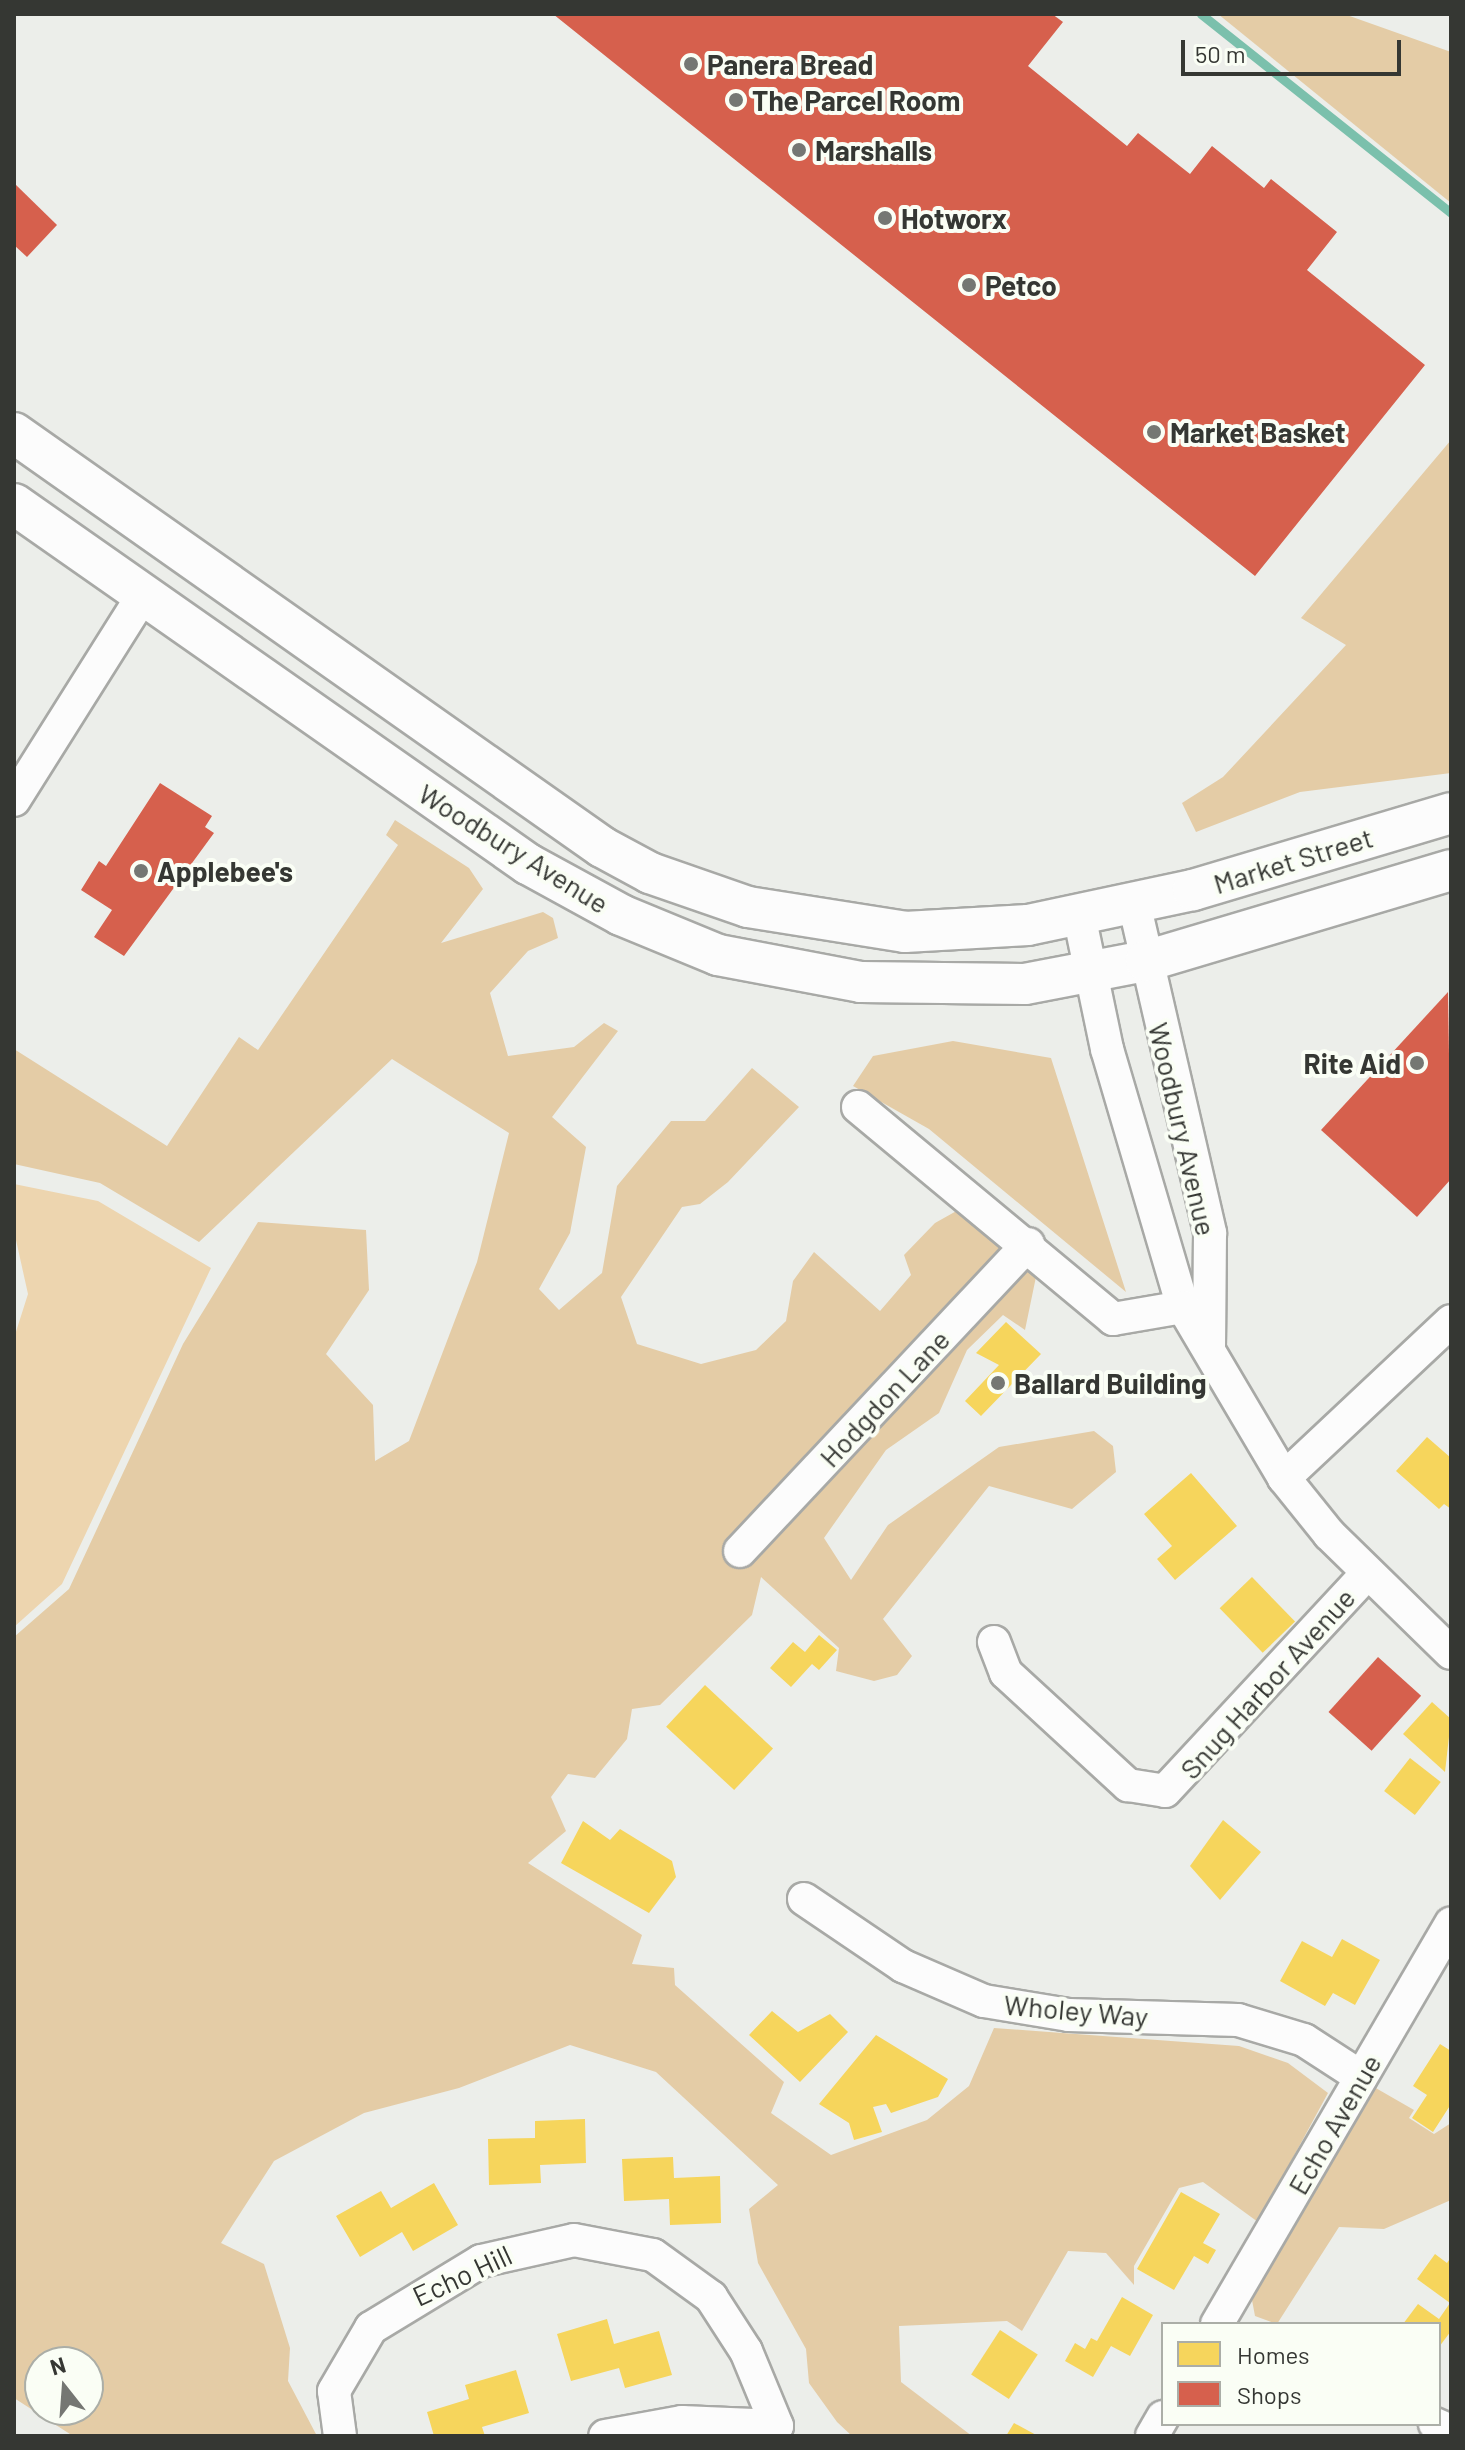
<!DOCTYPE html>
<style>
body{margin:0}
#map{position:relative;width:1465px;height:2450px;overflow:hidden;background:#eceeea;font-family:Barlow,sans-serif}
div>[style]{position:absolute}
.green>*{inset:0;background:#edd5af}
.forest>*{inset:0;background:#e4cca6}
.homes>*{inset:0;background:#f6d55c;transform-origin:0 0}
.shops>*{inset:0;background:#d6604d;transform-origin:0 0}
.stream>*{height:9px;margin:-4.5px;padding:0 4.5px;transform-origin:4.5px;border-radius:4.5px;background:#7bc0ac}
.roads{filter:drop-shadow(2px 0 #a8a9a6) drop-shadow(-2px 0 #a8a9a6) drop-shadow(0 2px #a8a9a6) drop-shadow(0 -2px #a8a9a6)}
.minor>*{height:32px;margin:-16px;padding:0 16px;transform-origin:16px;border-radius:16px;background:#fcfcfc}
.major>*{height:40px;margin:-20px;padding:0 20px;transform-origin:20px;border-radius:20px;background:#fcfcfc}
.dots>*{width:22px;height:22px;translate:-50% -50%;box-sizing:border-box;border:4px solid #fafef5;border-radius:50%}
span{translate:-50% -50%;white-space:nowrap;text-align:center;line-height:1.15;-webkit-text-stroke:8px #fafef5;paint-order:stroke}
.poi-label{font-size:28px;color:#353733;font-weight:700}
.left{translate:0 -50%;text-align:left}
.right{translate:-100% -50%;text-align:right}
.street-label{font-size:28px;color:#353733}
.frame{position:absolute;inset:0;border:16px solid #353733;pointer-events:none}
.legend{position:absolute;left:1161px;top:2322px;width:280px;height:104px;box-sizing:border-box;background:#fafef5;border:2px solid #abaea7;margin:0;padding:10px 14px;list-style:none;font-size:24px;color:#353733}
.legend li{display:flex;align-items:center;gap:16px;height:40px}
.legend b{width:40px;border:2px solid #abaea7}
.north{position:absolute;left:24px;top:2346px;width:80px;height:80px;box-sizing:border-box;background:#fafef5;border:2px solid #abaea7;border-radius:50%;rotate:343deg;font-size:22px;font-weight:700;line-height:32px;text-align:center;color:#353733}
.north::after{content:'';display:block;margin:auto;width:28px;height:36px;background:#757773;clip-path:polygon(50% 0,100% 100%,50% 72%,0 100%)}
.scale{position:absolute;left:1181px;top:40px;width:220px;height:36px;box-sizing:border-box;border:4px solid #353733;border-top:0;padding-left:10px;font-size:24px;line-height:28px;white-space:nowrap;color:#353733;-webkit-text-stroke:6px #fafef5;paint-order:stroke}
</style>
<div id="map">
<div class="green">
<div style="clip-path:polygon(14px 1184px,98px 1201px,211px 1268px,62px 1584px,14px 1627px,14px 1338px,28px 1294px,14px 1231px)"></div>
</div>
<div class="forest">
<div style="clip-path:polygon(1218px 14px,1344px 14px,1451px 52px,1451px 203px)"></div>
<div style="clip-path:polygon(1451px 440px,1451px 773px,1300px 792px,1196px 832px,1182px 803px,1223px 777px,1346px 645px,1301px 618px)"></div>
<div style="clip-path:polygon(evenodd,395px 820px,469px 868px,483px 889px,441px 943px,543px 912px,553px 918px,558px 938px,528px 951px,490px 993px,508px 1056px,574px 1047px,604px 1023px,618px 1031px,552px 1117px,586px 1147px,570px 1233px,539px 1289px,559px 1310px,602px 1273px,617px 1186px,671px 1121px,705px 1121px,752px 1068px,799px 1107px,728px 1182px,700px 1204px,682px 1207px,621px 1297px,637px 1344px,701px 1364px,756px 1350px,786px 1321px,793px 1281px,814px 1252px,880px 1311px,911px 1275px,904px 1255px,935px 1223px,960px 1209px,1037px 1272px,1025px 1330px,1003px 1315px,967px 1350px,939px 1413px,886px 1450px,824px 1538px,851px 1580px,888px 1525px,999px 1447px,1094px 1431px,1113px 1446px,1116px 1472px,1072px 1509px,989px 1486px,883px 1619px,912px 1656px,897px 1675px,874px 1681px,836px 1671px,839px 1648px,761px 1577px,752px 1615px,660px 1705px,632px 1709px,627px 1739px,595px 1778px,568px 1774px,551px 1797px,566px 1831px,528px 1863px,642px 1935px,632px 1964px,674px 1968px,675px 1985px,784px 2082px,771px 2113px,831px 2155px,927px 2120px,969px 2086px,994px 2028px,1239px 2046px,1288px 2063px,1328px 2093px,1258px 2222px,1203px 2182px,1179px 2188px,1134px 2266px,1134px 2285px,1106px 2253px,1068px 2251px,1022px 2331px,1007px 2321px,899px 2326px,901px 2382px,972px 2436px,852px 2436px,837px 2422px,809px 2383px,806px 2349px,758px 2263px,749px 2209px,778px 2185px,656px 2072px,570px 2045px,459px 2088px,364px 2113px,274px 2161px,221px 2243px,264px 2264px,290px 2348px,288px 2381px,317px 2436px,73px 2436px,14px 2398px,14px 1637px,69px 1589px,183px 1344px,258px 1222px,366px 1230px,369px 1290px,326px 1354px,373px 1405px,375px 1461px,409px 1441px,477px 1262px,509px 1133px,392px 1059px,199px 1242px,100px 1183px,14px 1164px,14px 1049px,167px 1146px,239px 1037px,258px 1050px,398px 845px,386px 835px,395px 820px,40px 2362px,88px 2362px,88px 2410px,40px 2410px,40px 2362px)"></div>
<div style="clip-path:polygon(953px 1041px,1051px 1058px,1126px 1292px,929px 1129px,853px 1086px,873px 1056px)"></div>
<div style="clip-path:polygon(1374px 2087px,1414px 2110px,1409px 2118px,1434px 2134px,1451px 2123px,1451px 2200px,1384px 2229px,1339px 2227px,1277px 2324px,1255px 2316px,1252px 2300px)"></div>
</div>
<div class="homes">
<div style="clip-path:polygon(1006px 1322px,1041px 1354px,981px 1416px,965px 1401px,999px 1365px,976px 1353px)"></div>
<div style="clip-path:polygon(1427px 1437px,1451px 1458px,1451px 1509px,1444px 1504px,1439px 1509px,1396px 1471px)"></div>
<div style="clip-path:polygon(1191px 1473px,1237px 1526px,1175px 1580px,1157px 1559px,1172px 1546px,1144px 1514px)"></div>
<div style="left:1252px;top:1577px;width:62px;height:45px;rotate:46deg"></div>
<div style="clip-path:polygon(819px 1635px,837px 1650px,819px 1670px,812px 1664px,791px 1687px,770px 1668px,793px 1642px,805px 1652px)"></div>
<div style="left:705px;top:1685px;width:93px;height:57px;rotate:43deg"></div>
<div style="clip-path:polygon(1432px 1702px,1451px 1719px,1445px 1772px,1403px 1734px)"></div>
<div style="left:1410px;top:1758px;width:39px;height:42px;rotate:38deg"></div>
<div style="clip-path:polygon(1223px 1820px,1261px 1852px,1220px 1900px,1190px 1866px)"></div>
<div style="clip-path:polygon(583px 1821px,610px 1840px,620px 1829px,672px 1861px,676px 1877px,649px 1913px,561px 1863px)"></div>
<div style="clip-path:polygon(1342px 1939px,1380px 1960px,1355px 2005px,1333px 1993px,1325px 2006px,1280px 1981px,1302px 1941px,1332px 1957px)"></div>
<div style="clip-path:polygon(772px 2011px,798px 2032px,830px 2014px,848px 2032px,800px 2082px,749px 2035px)"></div>
<div style="clip-path:polygon(876px 2035px,948px 2079px,938px 2097px,891px 2113px,886px 2104px,873px 2107px,882px 2132px,854px 2140px,849px 2123px,819px 2104px)"></div>
<div style="clip-path:polygon(1440px 2044px,1451px 2051px,1451px 2104px,1433px 2132px,1412px 2118px,1427px 2095px,1413px 2086px)"></div>
<div style="clip-path:polygon(585px 2119px,586px 2163px,540px 2165px,541px 2183px,489px 2185px,488px 2139px,535px 2138px,535px 2121px)"></div>
<div style="clip-path:polygon(673px 2157px,674px 2178px,720px 2176px,721px 2223px,670px 2225px,669px 2199px,624px 2201px,622px 2159px)"></div>
<div style="clip-path:polygon(434px 2183px,458px 2225px,413px 2251px,402px 2232px,360px 2257px,336px 2216px,381px 2191px,391px 2208px)"></div>
<div style="clip-path:polygon(1181px 2192px,1220px 2214px,1203px 2243px,1216px 2250px,1208px 2264px,1194px 2256px,1174px 2290px,1137px 2269px)"></div>
<div style="clip-path:polygon(1435px 2254px,1447px 2263px,1451px 2257px,1451px 2331px,1439px 2347px,1439px 2324px,1403px 2324px,1418px 2304px,1439px 2319px,1450px 2303px,1417px 2279px)"></div>
<div style="clip-path:polygon(1122px 2297px,1153px 2315px,1130px 2356px,1111px 2346px,1093px 2377px,1065px 2361px,1075px 2343px,1085px 2349px,1091px 2338px,1097px 2341px)"></div>
<div style="clip-path:polygon(607px 2319px,614px 2344px,659px 2331px,672px 2375px,625px 2388px,619px 2368px,571px 2381px,557px 2334px)"></div>
<div style="left:1000px;top:2330px;width:45px;height:53px;rotate:33deg"></div>
<div style="clip-path:polygon(516px 2370px,529px 2413px,482px 2427px,485px 2436px,434px 2436px,427px 2412px,469px 2399px,465px 2385px)"></div>
<div style="clip-path:polygon(1014px 2423px,1038px 2436px,1006px 2436px)"></div>
</div>
<div class="shops">
<div style="clip-path:polygon(553px 14px,1052px 14px,1063px 22px,1028px 66px,1127px 146px,1138px 133px,1190px 174px,1212px 146px,1264px 188px,1271px 179px,1337px 232px,1307px 270px,1425px 365px,1255px 576px)"></div>
<div style="clip-path:polygon(14px 183px,57px 225px,27px 257px,14px 245px)"></div>
<div style="clip-path:polygon(160px 783px,212px 816px,205px 827px,214px 833px,124px 956px,94px 937px,112px 910px,81px 890px,99px 861px,106px 866px)"></div>
<div style="clip-path:polygon(1448px 992px,1451px 1179px,1417px 1217px,1321px 1130px)"></div>
<div style="left:1378px;top:1657px;width:58px;height:74px;rotate:42deg"></div>
</div>
<div class="stream">
<div style="left:1201px;top:14px;width:320px;rotate:38.5deg"></div>
</div>
<div class="roads">
<div class="minor">
<div style="left:14px;top:800px;width:242px;rotate:-57.8deg"></div>
<div style="left:1134px;top:903px;width:339px;rotate:77deg"></div>
<div style="left:1210px;top:1233px;width:113px;rotate:90.5deg"></div>
<div style="left:1079px;top:915px;width:137px;rotate:78.2deg"></div>
<div style="left:1107px;top:1049px;width:269px;rotate:73.6deg"></div>
<div style="left:1183px;top:1307px;width:199px;rotate:59.4deg"></div>
<div style="left:1284px;top:1478px;width:72px;rotate:51.2deg"></div>
<div style="left:1329px;top:1534px;width:170px;rotate:44.3deg"></div>
<div style="left:858px;top:1107px;width:332px;rotate:39.7deg"></div>
<div style="left:1113px;top:1319px;width:71px;rotate:-9.7deg"></div>
<div style="left:1284px;top:1478px;width:229px;rotate:-43.2deg"></div>
<div style="left:740px;top:1551px;width:421px;rotate:-46.8deg"></div>
<div style="left:994px;top:1642px;width:33px;rotate:69deg"></div>
<div style="left:1006px;top:1673px;width:166px;rotate:42.6deg"></div>
<div style="left:1128px;top:1785px;width:37px;rotate:9deg"></div>
<div style="left:1165px;top:1791px;width:296px;rotate:-47.1deg"></div>
<div style="left:804px;top:1899px;width:120px;rotate:34.1deg"></div>
<div style="left:903px;top:1966px;width:88px;rotate:23.4deg"></div>
<div style="left:984px;top:2001px;width:86px;rotate:9.4deg"></div>
<div style="left:1069px;top:2015px;width:169px;rotate:1.7deg"></div>
<div style="left:1238px;top:2020px;width:69px;rotate:16.9deg"></div>
<div style="left:1304px;top:2040px;width:68px;rotate:33deg"></div>
<div style="left:1217px;top:2324px;width:464px;rotate:-59.7deg"></div>
<div style="left:1435px;top:2424px;width:17px;rotate:24deg"></div>
<div style="left:340px;top:2436px;width:45px;rotate:-97.6deg"></div>
<div style="left:334px;top:2391px;width:73px;rotate:-59.6deg"></div>
<div style="left:371px;top:2328px;width:129px;rotate:-31.3deg"></div>
<div style="left:481px;top:2261px;width:95px;rotate:-12.7deg"></div>
<div style="left:574px;top:2240px;width:80px;rotate:10.8deg"></div>
<div style="left:653px;top:2255px;width:72px;rotate:35.9deg"></div>
<div style="left:711px;top:2297px;width:64px;rotate:57.1deg"></div>
<div style="left:746px;top:2351px;width:81px;rotate:67.5deg"></div>
<div style="left:777px;top:2426px;width:95px;rotate:-177.6deg"></div>
<div style="left:682px;top:2422px;width:78px;rotate:169.7deg"></div>
<div style="left:1152px;top:2436px;width:22px;rotate:-60deg"></div>
</div>
<div class="major">
<div style="left:14px;top:433px;width:719px;rotate:35.15deg"></div>
<div style="left:602px;top:847px;width:55px;rotate:28.4deg"></div>
<div style="left:650px;top:873px;width:104px;rotate:19.1deg"></div>
<div style="left:748px;top:907px;width:159px;rotate:9deg"></div>
<div style="left:905px;top:932px;width:123px;rotate:-3.3deg"></div>
<div style="left:1028px;top:925px;width:169px;rotate:-12deg"></div>
<div style="left:1193px;top:890px;width:269px;rotate:-16.6deg"></div>
<div style="left:14px;top:504px;width:628px;rotate:35.01deg"></div>
<div style="left:528px;top:864px;width:106px;rotate:28.7deg"></div>
<div style="left:621px;top:915px;width:105px;rotate:22.4deg"></div>
<div style="left:718px;top:955px;width:146px;rotate:10.7deg"></div>
<div style="left:861px;top:982px;width:164px;rotate:0.7deg"></div>
<div style="left:1025px;top:984px;width:123px;rotate:-10.8deg"></div>
<div style="left:1146px;top:961px;width:318px;rotate:-16.6deg"></div>
</div>
</div>
<div class="dots">
<div style="left:691px;top:64px;background:#757773"></div>
<div style="left:736px;top:100px;background:#757773"></div>
<div style="left:799px;top:150px;background:#757773"></div>
<div style="left:885px;top:218px;background:#757773"></div>
<div style="left:969px;top:285px;background:#757773"></div>
<div style="left:1154px;top:432px;background:#757773"></div>
<div style="left:141px;top:871px;background:#757773"></div>
<div style="left:1417px;top:1063px;background:#757773"></div>
<div style="left:998px;top:1383px;background:#757773"></div>
</div>
<div class="poi-label">
<span class="left" style="left:707px;top:64px">Panera Bread</span>
<span class="left" style="left:752px;top:100px">The Parcel Room</span>
<span class="left" style="left:815px;top:150px">Marshalls</span>
<span class="left" style="left:901px;top:218px">Hotworx</span>
<span class="left" style="left:985px;top:285px">Petco</span>
<span class="left" style="left:1170px;top:432px">Market Basket</span>
<span class="left" style="left:157px;top:871px">Applebee's</span>
<span class="right" style="left:1401px;top:1063px">Rite Aid</span>
<span class="left" style="left:1014px;top:1383px">Ballard Building</span>
</div>
<div class="street-label">
<span style="left:514px;top:848px;rotate:32deg">Woodbury Avenue</span>
<span style="left:1293px;top:860px;rotate:-17deg">Market Street</span>
<span style="left:1183px;top:1129px;rotate:77deg">Woodbury Avenue</span>
<span style="left:884px;top:1398px;rotate:-47deg">Hodgdon Lane</span>
<span style="left:1267px;top:1683px;rotate:-48deg">Snug Harbor Avenue</span>
<span style="left:1076px;top:2010px;rotate:5deg">Wholey Way</span>
<span style="left:1334px;top:2124px;rotate:-60deg">Echo Avenue</span>
<span style="left:462px;top:2275px;rotate:-25deg">Echo Hill</span>
</div>
<div class="frame"></div>
<ul class="legend">
<li><b style="height:22px;background:#f6d55c"></b>Homes</li>
<li><b style="height:22px;background:#d6604d"></b>Shops</li>
</ul>
<div class="north">N</div>
<div class="scale">50 m</div>
</div>
